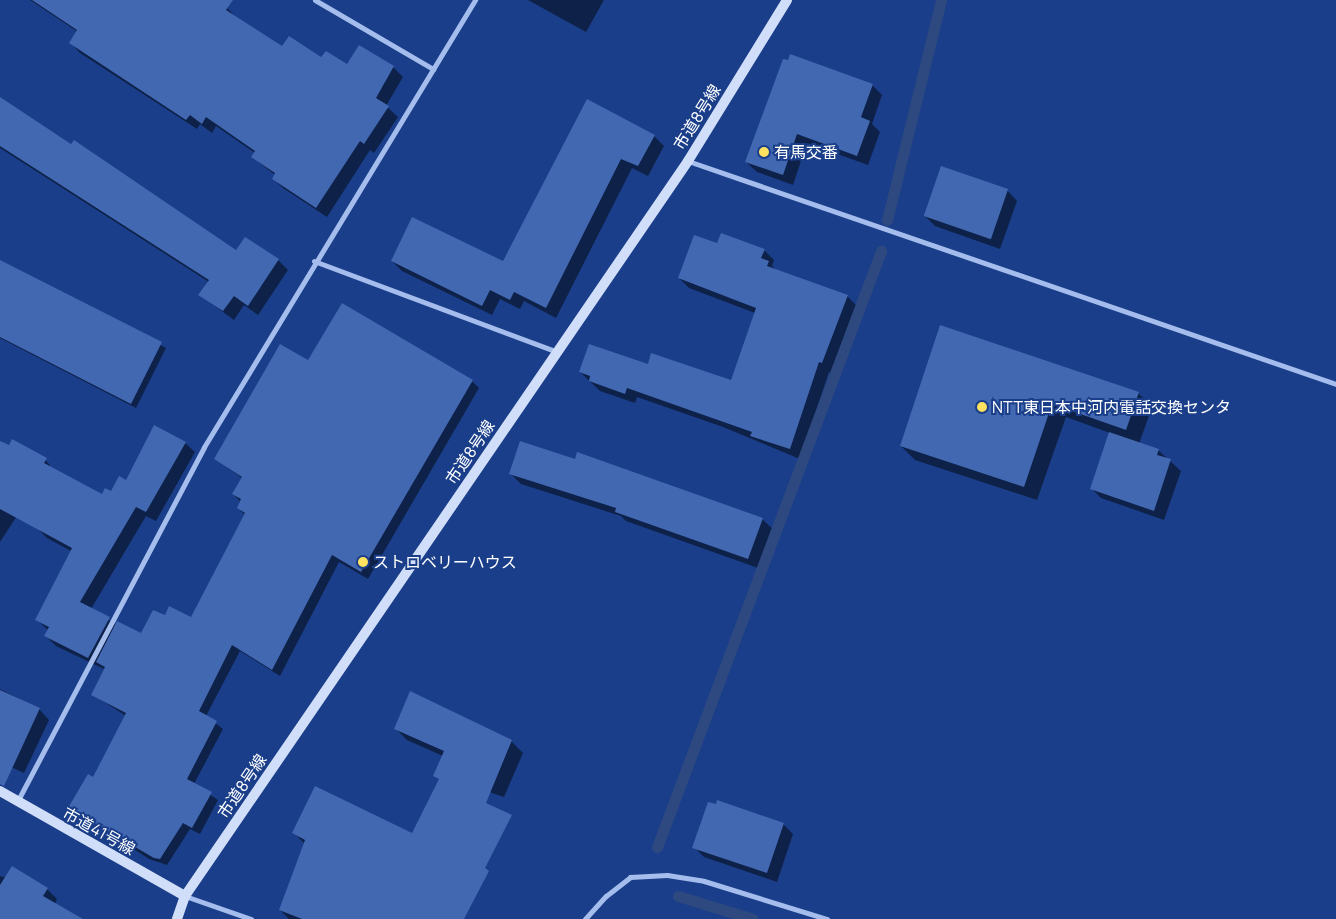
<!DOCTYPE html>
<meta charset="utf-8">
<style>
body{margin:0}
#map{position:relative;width:1336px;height:919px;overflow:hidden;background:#1a3e89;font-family:Manrope,"Noto Sans JP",sans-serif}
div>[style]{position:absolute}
.shadow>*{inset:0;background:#0007}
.stream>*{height:11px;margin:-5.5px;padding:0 5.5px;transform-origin:5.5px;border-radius:5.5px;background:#2e4980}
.building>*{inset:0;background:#4368b2;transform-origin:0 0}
.street>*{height:5px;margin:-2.5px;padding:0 2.5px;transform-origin:2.5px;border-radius:2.5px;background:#a4bded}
.secondary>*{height:10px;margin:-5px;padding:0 5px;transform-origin:5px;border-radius:5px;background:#d1def9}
.dots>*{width:14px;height:14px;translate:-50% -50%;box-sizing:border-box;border:2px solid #1a3e89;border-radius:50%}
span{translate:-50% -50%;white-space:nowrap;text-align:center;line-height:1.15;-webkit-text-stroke:4px #1a3e89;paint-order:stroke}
.street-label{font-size:16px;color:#fff}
.poi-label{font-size:16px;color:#fff}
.left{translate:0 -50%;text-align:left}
</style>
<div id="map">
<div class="shadow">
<div style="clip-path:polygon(30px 0,219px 0,237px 18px,283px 48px,348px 66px,393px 67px,403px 77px,386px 106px,398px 117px,374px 153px,370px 150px,327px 217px,283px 188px,273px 179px,275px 175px,252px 157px,255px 153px,216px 126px,212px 133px,200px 124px,197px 129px,80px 53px,71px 43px,78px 32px)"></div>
<div style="clip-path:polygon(528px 0,604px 0,586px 32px)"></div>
<div style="clip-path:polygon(788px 62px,872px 85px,882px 95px,872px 124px,880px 132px,868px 165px,807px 143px,793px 185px,757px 172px,746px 162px)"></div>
<div style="clip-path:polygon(0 98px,237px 252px,245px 239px,278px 260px,288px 270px,258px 315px,244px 305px,234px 320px,200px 295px,209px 282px,0 148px)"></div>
<div style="clip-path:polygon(588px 101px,654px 136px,664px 146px,648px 176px,632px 168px,556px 318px,524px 301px,520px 309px,500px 299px,492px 315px,402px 271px,392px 261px,503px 263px)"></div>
<div style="clip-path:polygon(1007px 190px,1017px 201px,1000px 249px,935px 226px,925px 216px)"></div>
<div style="clip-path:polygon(718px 245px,764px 250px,774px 260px,772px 266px,777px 271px,847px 296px,857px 306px,832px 373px,829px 372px,800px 459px,723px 427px,637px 397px,635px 403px,600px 391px,580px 372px,649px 365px,732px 381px,755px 313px,689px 288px,679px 278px)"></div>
<div style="clip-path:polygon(0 261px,166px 348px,136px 408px,0 338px)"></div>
<div style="clip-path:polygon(941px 327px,1138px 393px,1152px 407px,1139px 444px,1158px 450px,1181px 471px,1164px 520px,1101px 498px,1091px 488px,1110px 433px,1066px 417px,1037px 500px,915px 460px,901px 446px)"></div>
<div style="clip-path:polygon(308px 362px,472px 381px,479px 388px,368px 579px,339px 562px,280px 676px,240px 651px,206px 716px,223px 729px,194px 784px,218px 800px,200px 834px,190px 829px,167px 865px,149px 859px,70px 807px,93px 779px,126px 716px,92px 694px,104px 669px,56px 646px,46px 636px,49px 631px,36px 619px,71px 551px,47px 538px,37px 528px,112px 493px,185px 443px,195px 452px,156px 521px,146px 516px,91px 609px,116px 625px,142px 635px,166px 617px,192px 619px,245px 515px,238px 508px,240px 501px,233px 494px,242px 478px,215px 459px)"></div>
<div style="clip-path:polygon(0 452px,40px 455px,50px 465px,0 542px)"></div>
<div style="clip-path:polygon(511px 474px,762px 519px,773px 529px,758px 568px,626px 521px,621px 516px,521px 484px)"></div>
<div style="clip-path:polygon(0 689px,39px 709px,49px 720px,24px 773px,0 762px)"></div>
<div style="clip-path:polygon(411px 693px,512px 742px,523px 753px,504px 797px,474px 787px,425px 919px,289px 919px,280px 910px,305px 844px,294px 833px,412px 834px,444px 772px,443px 756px,407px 740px,396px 729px)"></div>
<div style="clip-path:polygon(783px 824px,793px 834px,777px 882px,704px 857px,694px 847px)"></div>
<div style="clip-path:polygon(0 876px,47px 889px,57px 899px,55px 904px,81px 919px,0 919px)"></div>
</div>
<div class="stream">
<div style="left:887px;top:220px;width:227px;rotate:-76.2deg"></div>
<div style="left:657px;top:847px;width:637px;rotate:-69.4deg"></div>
<div style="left:678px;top:896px;width:78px;rotate:17deg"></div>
</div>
<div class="building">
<div style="clip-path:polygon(32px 0,233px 0,226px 10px,282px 46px,289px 36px,321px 57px,326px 51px,347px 64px,359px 45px,394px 66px,376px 98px,389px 106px,364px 144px,360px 141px,316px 208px,272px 179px,275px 173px,251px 157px,255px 151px,206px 117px,202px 124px,190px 115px,186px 120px,69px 43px,77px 30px)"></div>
<div style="clip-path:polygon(790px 54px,873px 84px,861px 117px,870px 121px,857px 156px,797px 134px,783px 175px,745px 162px,783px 59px,788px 60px)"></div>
<div style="clip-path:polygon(0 97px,71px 144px,74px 140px,236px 250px,245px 237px,279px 259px,248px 306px,234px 296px,223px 311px,198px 295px,209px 280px,0 146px)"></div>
<div style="clip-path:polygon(587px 99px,655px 135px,638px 166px,621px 159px,546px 308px,514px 292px,510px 300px,490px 290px,482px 306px,391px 261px,412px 217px,503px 261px)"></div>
<div style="left:941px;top:166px;width:71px;height:53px;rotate:19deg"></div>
<div style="clip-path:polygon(721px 233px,765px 249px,761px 258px,769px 261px,767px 266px,848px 295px,822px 363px,819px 362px,790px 449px,750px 436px,752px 432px,627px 388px,625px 394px,589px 381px,590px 376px,579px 372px,589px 344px,648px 364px,651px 353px,731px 380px,756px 308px,678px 278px,694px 235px,717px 243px)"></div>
<div style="clip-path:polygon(0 260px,162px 342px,131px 404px,0 337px)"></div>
<div style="clip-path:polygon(342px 303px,473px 380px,361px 572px,332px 555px,272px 670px,232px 645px,199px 711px,217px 721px,187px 779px,212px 792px,192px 828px,183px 823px,160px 859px,154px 858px,68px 808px,88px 774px,93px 777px,126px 713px,91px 695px,105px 667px,96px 662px,117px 621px,141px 633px,153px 610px,165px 615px,169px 606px,191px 617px,245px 513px,237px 508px,241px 499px,232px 494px,242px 477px,214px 459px,280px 344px,308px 360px)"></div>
<div style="clip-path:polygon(940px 325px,1139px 392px,1126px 430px,1052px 404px,1024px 487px,900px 446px)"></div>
<div style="clip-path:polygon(154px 425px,186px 442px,146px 512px,136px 507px,80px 602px,110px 617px,88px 658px,44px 636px,49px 627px,35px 620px,72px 548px,0 509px,0 441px,9px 445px,12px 439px,47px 458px,44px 463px,102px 494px,105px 488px,111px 491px,119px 476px,126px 480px)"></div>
<div style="clip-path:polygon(1109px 432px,1159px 449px,1157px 455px,1171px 459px,1154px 511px,1090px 489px)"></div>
<div style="clip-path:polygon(520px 441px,575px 459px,577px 452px,763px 518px,748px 559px,615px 512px,616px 508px,509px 474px)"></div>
<div style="clip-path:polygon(0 690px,40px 708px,4px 786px,0 784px)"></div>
<div style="clip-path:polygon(410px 691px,512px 740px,486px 803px,512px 815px,485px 868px,489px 871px,464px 919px,302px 919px,279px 910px,305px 840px,292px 833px,315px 786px,412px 833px,439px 779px,433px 776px,444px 751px,394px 729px)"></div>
<div style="clip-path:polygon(717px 800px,784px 823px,767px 873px,692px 848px,708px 802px,716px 804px)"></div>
<div style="clip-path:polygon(12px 866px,48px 888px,43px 896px,83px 919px,0 919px,0 885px)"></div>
</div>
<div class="street">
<div style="left:315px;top:0;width:137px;rotate:30.3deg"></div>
<div style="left:688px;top:161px;width:685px;rotate:18.99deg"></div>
<div style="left:314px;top:261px;width:259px;rotate:20.5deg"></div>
<div style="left:17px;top:802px;width:401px;rotate:-62.2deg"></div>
<div style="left:204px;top:447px;width:523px;rotate:-58.77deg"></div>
<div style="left:185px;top:896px;width:70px;rotate:19.2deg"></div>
<div style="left:585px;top:919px;width:31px;rotate:-48deg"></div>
<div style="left:606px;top:896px;width:31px;rotate:-38deg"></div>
<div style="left:630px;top:877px;width:37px;rotate:-3deg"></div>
<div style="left:667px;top:875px;width:37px;rotate:9deg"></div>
<div style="left:704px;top:881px;width:129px;rotate:17.2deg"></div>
</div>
<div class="secondary">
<div style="left:0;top:791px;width:213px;rotate:29.6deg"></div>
<div style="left:177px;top:919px;width:24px;rotate:-71deg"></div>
<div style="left:185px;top:896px;width:891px;rotate:-55.61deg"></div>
<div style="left:688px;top:161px;width:189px;rotate:-58.4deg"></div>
</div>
<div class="dots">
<div style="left:764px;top:152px;background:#fee260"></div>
<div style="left:982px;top:407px;background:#fee260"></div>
<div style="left:363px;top:562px;background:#fee260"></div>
</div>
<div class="street-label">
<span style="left:697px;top:117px;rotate:-58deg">市道8号線</span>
<span style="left:470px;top:452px;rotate:-56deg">市道8号線</span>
<span style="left:242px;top:786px;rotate:-56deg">市道8号線</span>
<span style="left:99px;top:831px;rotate:29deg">市道41号線</span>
</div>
<div class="poi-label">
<span class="left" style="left:774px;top:152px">有馬交番</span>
<span class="left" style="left:992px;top:407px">NTT東日本中河内電話交換センタ</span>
<span class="left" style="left:373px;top:562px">ストロベリーハウス</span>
</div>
</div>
